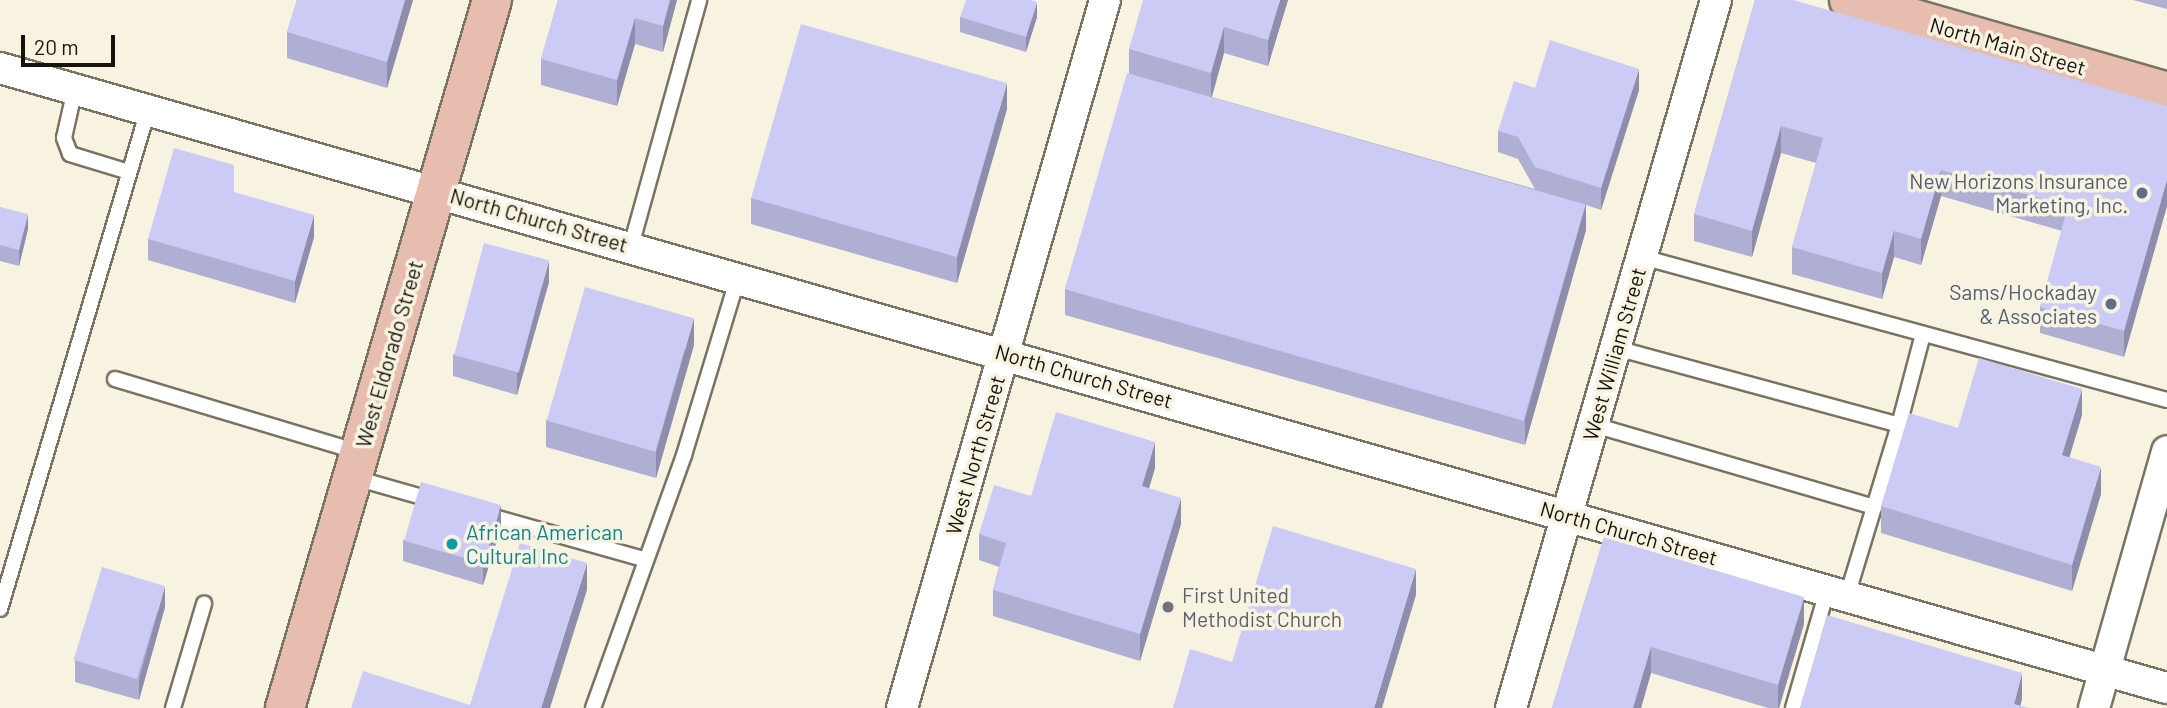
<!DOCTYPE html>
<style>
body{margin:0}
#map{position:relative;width:2167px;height:708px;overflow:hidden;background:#f8f3e0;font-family:Barlow,sans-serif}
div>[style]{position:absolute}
.roads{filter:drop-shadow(2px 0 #787362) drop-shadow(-2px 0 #787362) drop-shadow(0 2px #787362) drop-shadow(0 -2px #787362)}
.service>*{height:14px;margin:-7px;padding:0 7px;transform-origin:7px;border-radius:7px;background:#fff}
.minor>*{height:30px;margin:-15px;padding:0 15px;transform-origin:15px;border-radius:15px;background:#fff}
.primary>*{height:38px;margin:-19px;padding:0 19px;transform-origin:19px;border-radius:19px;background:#e6bdaf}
.wall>*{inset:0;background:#afafd3}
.shaded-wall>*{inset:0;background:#8e8eac}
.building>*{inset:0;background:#cbcbf5;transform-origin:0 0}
.dots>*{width:19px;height:19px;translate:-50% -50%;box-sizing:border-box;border:4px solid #f8f3e0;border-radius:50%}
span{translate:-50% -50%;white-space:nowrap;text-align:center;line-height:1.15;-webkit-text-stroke:7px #f8f3e0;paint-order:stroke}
.street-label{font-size:21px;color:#15130c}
.service-label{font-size:21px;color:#4e5e75}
.right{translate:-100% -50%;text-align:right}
.culture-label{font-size:21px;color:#0d838f}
.left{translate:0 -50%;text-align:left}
.worship-label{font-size:21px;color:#5b616d}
.scale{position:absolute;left:21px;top:35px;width:94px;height:32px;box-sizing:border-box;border:4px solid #15130c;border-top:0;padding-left:9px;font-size:21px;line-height:24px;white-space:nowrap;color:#15130c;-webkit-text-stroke:5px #f8f3e0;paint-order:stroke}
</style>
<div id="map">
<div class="roads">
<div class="service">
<div style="left:75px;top:89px;width:50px;rotate:102.7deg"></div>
<div style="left:64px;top:138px;width:17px;rotate:69deg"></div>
<div style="left:70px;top:154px;width:62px;rotate:17deg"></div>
<div style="left:631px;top:246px;width:255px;rotate:-74.5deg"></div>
<div style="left:1642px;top:257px;width:544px;rotate:15.24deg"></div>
<div style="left:1616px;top:348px;width:293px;rotate:15.2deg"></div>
<div style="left:1899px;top:425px;width:94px;rotate:-75.2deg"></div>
<div style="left:115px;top:379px;width:255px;rotate:16.7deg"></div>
<div style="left:1594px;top:425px;width:292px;rotate:16.3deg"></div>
<div style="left:355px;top:478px;width:81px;rotate:15.8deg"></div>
<div style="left:483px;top:514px;width:166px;rotate:15.7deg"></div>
<div style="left:1847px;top:596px;width:179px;rotate:-73.1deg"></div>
<div style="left:0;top:609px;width:520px;rotate:-73.48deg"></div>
<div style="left:173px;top:708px;width:109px;rotate:-73.4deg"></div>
<div style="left:593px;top:708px;width:269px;rotate:-70.2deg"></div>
<div style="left:684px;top:455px;width:186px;rotate:-73.1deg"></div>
<div style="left:1793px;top:708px;width:122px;rotate:-73.8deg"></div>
</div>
<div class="minor">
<div style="left:0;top:68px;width:2254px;rotate:15.97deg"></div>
<div style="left:902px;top:708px;width:737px;rotate:-74deg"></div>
<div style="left:1511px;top:708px;width:737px;rotate:-73.85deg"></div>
<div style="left:2094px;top:708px;width:267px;rotate:-74.1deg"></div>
</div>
<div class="primary">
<div style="left:1849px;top:0;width:331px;rotate:16.1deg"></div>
<div style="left:285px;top:708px;width:738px;rotate:-73.7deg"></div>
</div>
</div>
<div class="wall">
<div style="clip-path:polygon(297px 0,413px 0,387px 88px,287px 58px,287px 32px)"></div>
<div style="clip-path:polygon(558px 0,677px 0,663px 52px,635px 44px,617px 106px,541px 85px,541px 59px)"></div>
<div style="clip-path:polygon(1288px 0,1268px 66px,1224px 53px,1212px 97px,1535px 189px,1518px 159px,1498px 152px,1498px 131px,1535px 88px,1639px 90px,1601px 210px,1586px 205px,1586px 230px,1525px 445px,1065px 315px,1065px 289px,1129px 73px,1129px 49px)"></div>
<div style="clip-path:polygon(1755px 0,2167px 106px,2167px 206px,2124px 357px,2040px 333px,2040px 307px,2062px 231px,1941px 196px,1921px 265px,1894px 257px,1882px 299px,1792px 274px,1792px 247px,1816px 163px,1781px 153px,1752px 257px,1694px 241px,1694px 214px)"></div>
<div style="clip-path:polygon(2133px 0,2167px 0,2167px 9px)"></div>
<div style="clip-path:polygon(960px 17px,1037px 17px,1026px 52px,960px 32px)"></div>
<div style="clip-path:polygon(1007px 109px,957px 283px,751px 224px,751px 198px)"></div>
<div style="clip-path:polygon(234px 192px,314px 237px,295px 303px,148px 260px,148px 239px)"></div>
<div style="clip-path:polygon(0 207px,28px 229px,19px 266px,0 261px)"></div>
<div style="clip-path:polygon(549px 282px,517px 395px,453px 376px,453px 355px)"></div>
<div style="clip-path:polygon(694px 345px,656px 478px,546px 447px,546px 420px)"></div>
<div style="clip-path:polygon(2082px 415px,2069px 458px,2101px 494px,2072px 591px,1881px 533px,1881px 506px,1958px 428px)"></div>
<div style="clip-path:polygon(1155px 468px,1149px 488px,1181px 524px,1140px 661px,993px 616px,993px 590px,999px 567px,979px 560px,979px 534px,1031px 496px)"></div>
<div style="clip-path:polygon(501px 527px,483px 585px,403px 561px,403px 540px)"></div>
<div style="clip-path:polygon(1604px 537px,1804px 624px,1779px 708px,1768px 708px,1651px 673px,1641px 708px,1552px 708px)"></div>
<div style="clip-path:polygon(165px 607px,139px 700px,75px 682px,75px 660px)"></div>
</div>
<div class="shaded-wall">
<div style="clip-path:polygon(405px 0,413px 0,387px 88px,387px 62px)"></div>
<div style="clip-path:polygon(670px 0,677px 0,663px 52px,663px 26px)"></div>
<div style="clip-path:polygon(1280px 0,1288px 0,1268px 66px,1268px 40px)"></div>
<div style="clip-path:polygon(1037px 2px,1037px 17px,1026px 52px,1026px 37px)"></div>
<div style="clip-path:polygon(635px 18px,635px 44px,617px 106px,617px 80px)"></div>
<div style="clip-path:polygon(1224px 27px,1224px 53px,1211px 99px,1211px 73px)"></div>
<div style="clip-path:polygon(1639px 69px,1639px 90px,1601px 210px,1601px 188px)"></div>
<div style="clip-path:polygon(1007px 83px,1007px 109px,957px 283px,957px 257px)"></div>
<div style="clip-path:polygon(1781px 126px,1781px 153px,1752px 257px,1752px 231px)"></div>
<div style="clip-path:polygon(1941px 170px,1941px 196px,1921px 265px,1921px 239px)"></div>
<div style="clip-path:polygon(2167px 180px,2167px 206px,2124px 357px,2124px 331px)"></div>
<div style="clip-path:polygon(1586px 203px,1586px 230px,1525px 445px,1525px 419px)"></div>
<div style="clip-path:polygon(28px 214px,28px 229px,19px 266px,19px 250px)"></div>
<div style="clip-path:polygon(314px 215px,314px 237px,295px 303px,295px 281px)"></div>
<div style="clip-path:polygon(1894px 231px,1894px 257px,1882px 299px,1882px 273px)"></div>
<div style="clip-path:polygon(549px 261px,549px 282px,517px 395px,517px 373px)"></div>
<div style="clip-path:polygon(694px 318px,694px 345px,656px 478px,656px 452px)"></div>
<div style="clip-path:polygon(2082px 389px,2082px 415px,2062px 482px,2062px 455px)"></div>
<div style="clip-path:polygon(1155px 442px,1155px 468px,1142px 512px,1142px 486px)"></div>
<div style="clip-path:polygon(2101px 467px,2101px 494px,2072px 591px,2072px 565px)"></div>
<div style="clip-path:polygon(1181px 498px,1181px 524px,1140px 661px,1140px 634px)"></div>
<div style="clip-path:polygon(501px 505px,501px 527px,483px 585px,483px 564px)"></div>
<div style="clip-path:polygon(587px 563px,587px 590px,550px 708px,541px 708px)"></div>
<div style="clip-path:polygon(1416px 569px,1416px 595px,1382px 708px,1374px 708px)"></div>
<div style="clip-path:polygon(165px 586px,165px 607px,139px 700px,139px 679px)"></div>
<div style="clip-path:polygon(1804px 597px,1804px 624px,1779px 708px,1778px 708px,1778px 685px)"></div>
<div style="clip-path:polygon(1651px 647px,1651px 673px,1641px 708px,1633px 708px)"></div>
<div style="clip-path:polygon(2022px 673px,2022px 699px,2020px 708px,2014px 704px)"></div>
</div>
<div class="building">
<div style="clip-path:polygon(297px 0,405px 0,387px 62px,287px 32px)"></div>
<div style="clip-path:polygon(558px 0,670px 0,663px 26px,635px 18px,617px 80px,541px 59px)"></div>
<div style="clip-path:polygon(966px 0,1030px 0,1037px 2px,1026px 37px,960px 17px)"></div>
<div style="clip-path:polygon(1143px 0,1280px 0,1268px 40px,1224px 27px,1211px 73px,1129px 49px)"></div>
<div style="clip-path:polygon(1755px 0,1793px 0,2167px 106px,2167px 180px,2124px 331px,2040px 307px,2068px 206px,1941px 170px,1921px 239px,1894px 231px,1882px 273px,1792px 247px,1823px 138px,1781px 126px,1752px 231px,1694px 214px)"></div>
<div style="left:801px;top:24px;width:214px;height:181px;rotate:16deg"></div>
<div style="clip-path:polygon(1550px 40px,1639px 69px,1601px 188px,1535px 167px,1518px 137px,1498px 131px,1514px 81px,1535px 88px)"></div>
<div style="left:1127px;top:73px;width:477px;height:225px;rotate:16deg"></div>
<div style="clip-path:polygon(174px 148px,234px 165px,234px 192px,314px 215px,295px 281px,148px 239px)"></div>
<div style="clip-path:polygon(0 207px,28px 214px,19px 250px,0 245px)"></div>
<div style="left:484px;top:243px;width:67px;height:116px;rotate:15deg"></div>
<div style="left:585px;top:287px;width:113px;height:139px;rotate:16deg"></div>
<div style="clip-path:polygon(1979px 358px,2082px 389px,2062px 455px,2101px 467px,2072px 565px,1881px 506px,1909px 413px,1958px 428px)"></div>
<div style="clip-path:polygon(1056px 412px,1155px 442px,1142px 486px,1181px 498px,1140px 634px,993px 590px,1006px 543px,979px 534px,994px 485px,1031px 496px)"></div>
<div style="left:421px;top:482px;width:83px;height:61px;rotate:16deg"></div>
<div style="clip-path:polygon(1273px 526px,1416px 569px,1374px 708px,1173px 708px,1190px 649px,1232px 662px)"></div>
<div style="clip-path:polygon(1604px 537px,1804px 597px,1778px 685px,1651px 647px,1633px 708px,1552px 708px)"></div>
<div style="clip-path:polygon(520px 543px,587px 563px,541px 708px,351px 708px,363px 671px,470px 705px)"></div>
<div style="left:102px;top:567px;width:66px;height:97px;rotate:17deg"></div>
<div style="clip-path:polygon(1827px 615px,2022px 673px,2014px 704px,2029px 708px,1800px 708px)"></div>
</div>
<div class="dots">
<div style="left:2142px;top:193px;background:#5c6f8a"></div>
<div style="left:2111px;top:304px;background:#5c6f8a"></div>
<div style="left:452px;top:544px;background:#0f9aa8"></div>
<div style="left:1168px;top:607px;background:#6b7280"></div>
</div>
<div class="street-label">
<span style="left:2008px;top:46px;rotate:16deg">North Main Street</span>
<span style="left:539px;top:220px;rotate:16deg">North Church Street</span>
<span style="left:389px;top:354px;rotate:-74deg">West Eldorado Street</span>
<span style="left:1614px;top:354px;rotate:-74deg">West William Street</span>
<span style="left:1084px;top:376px;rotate:16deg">North Church Street</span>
<span style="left:975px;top:455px;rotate:-74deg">West North Street</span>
<span style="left:1629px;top:533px;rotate:16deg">North Church Street</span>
</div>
<div class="service-label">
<span class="right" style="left:2128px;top:193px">New Horizons Insurance<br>Marketing, Inc.</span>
<span class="right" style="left:2097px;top:304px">Sams/Hockaday<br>&amp; Associates</span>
</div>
<div class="culture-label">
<span class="left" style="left:466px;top:544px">African American<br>Cultural Inc</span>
</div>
<div class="worship-label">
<span class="left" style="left:1182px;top:607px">First United<br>Methodist Church</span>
</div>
<div class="scale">20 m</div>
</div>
